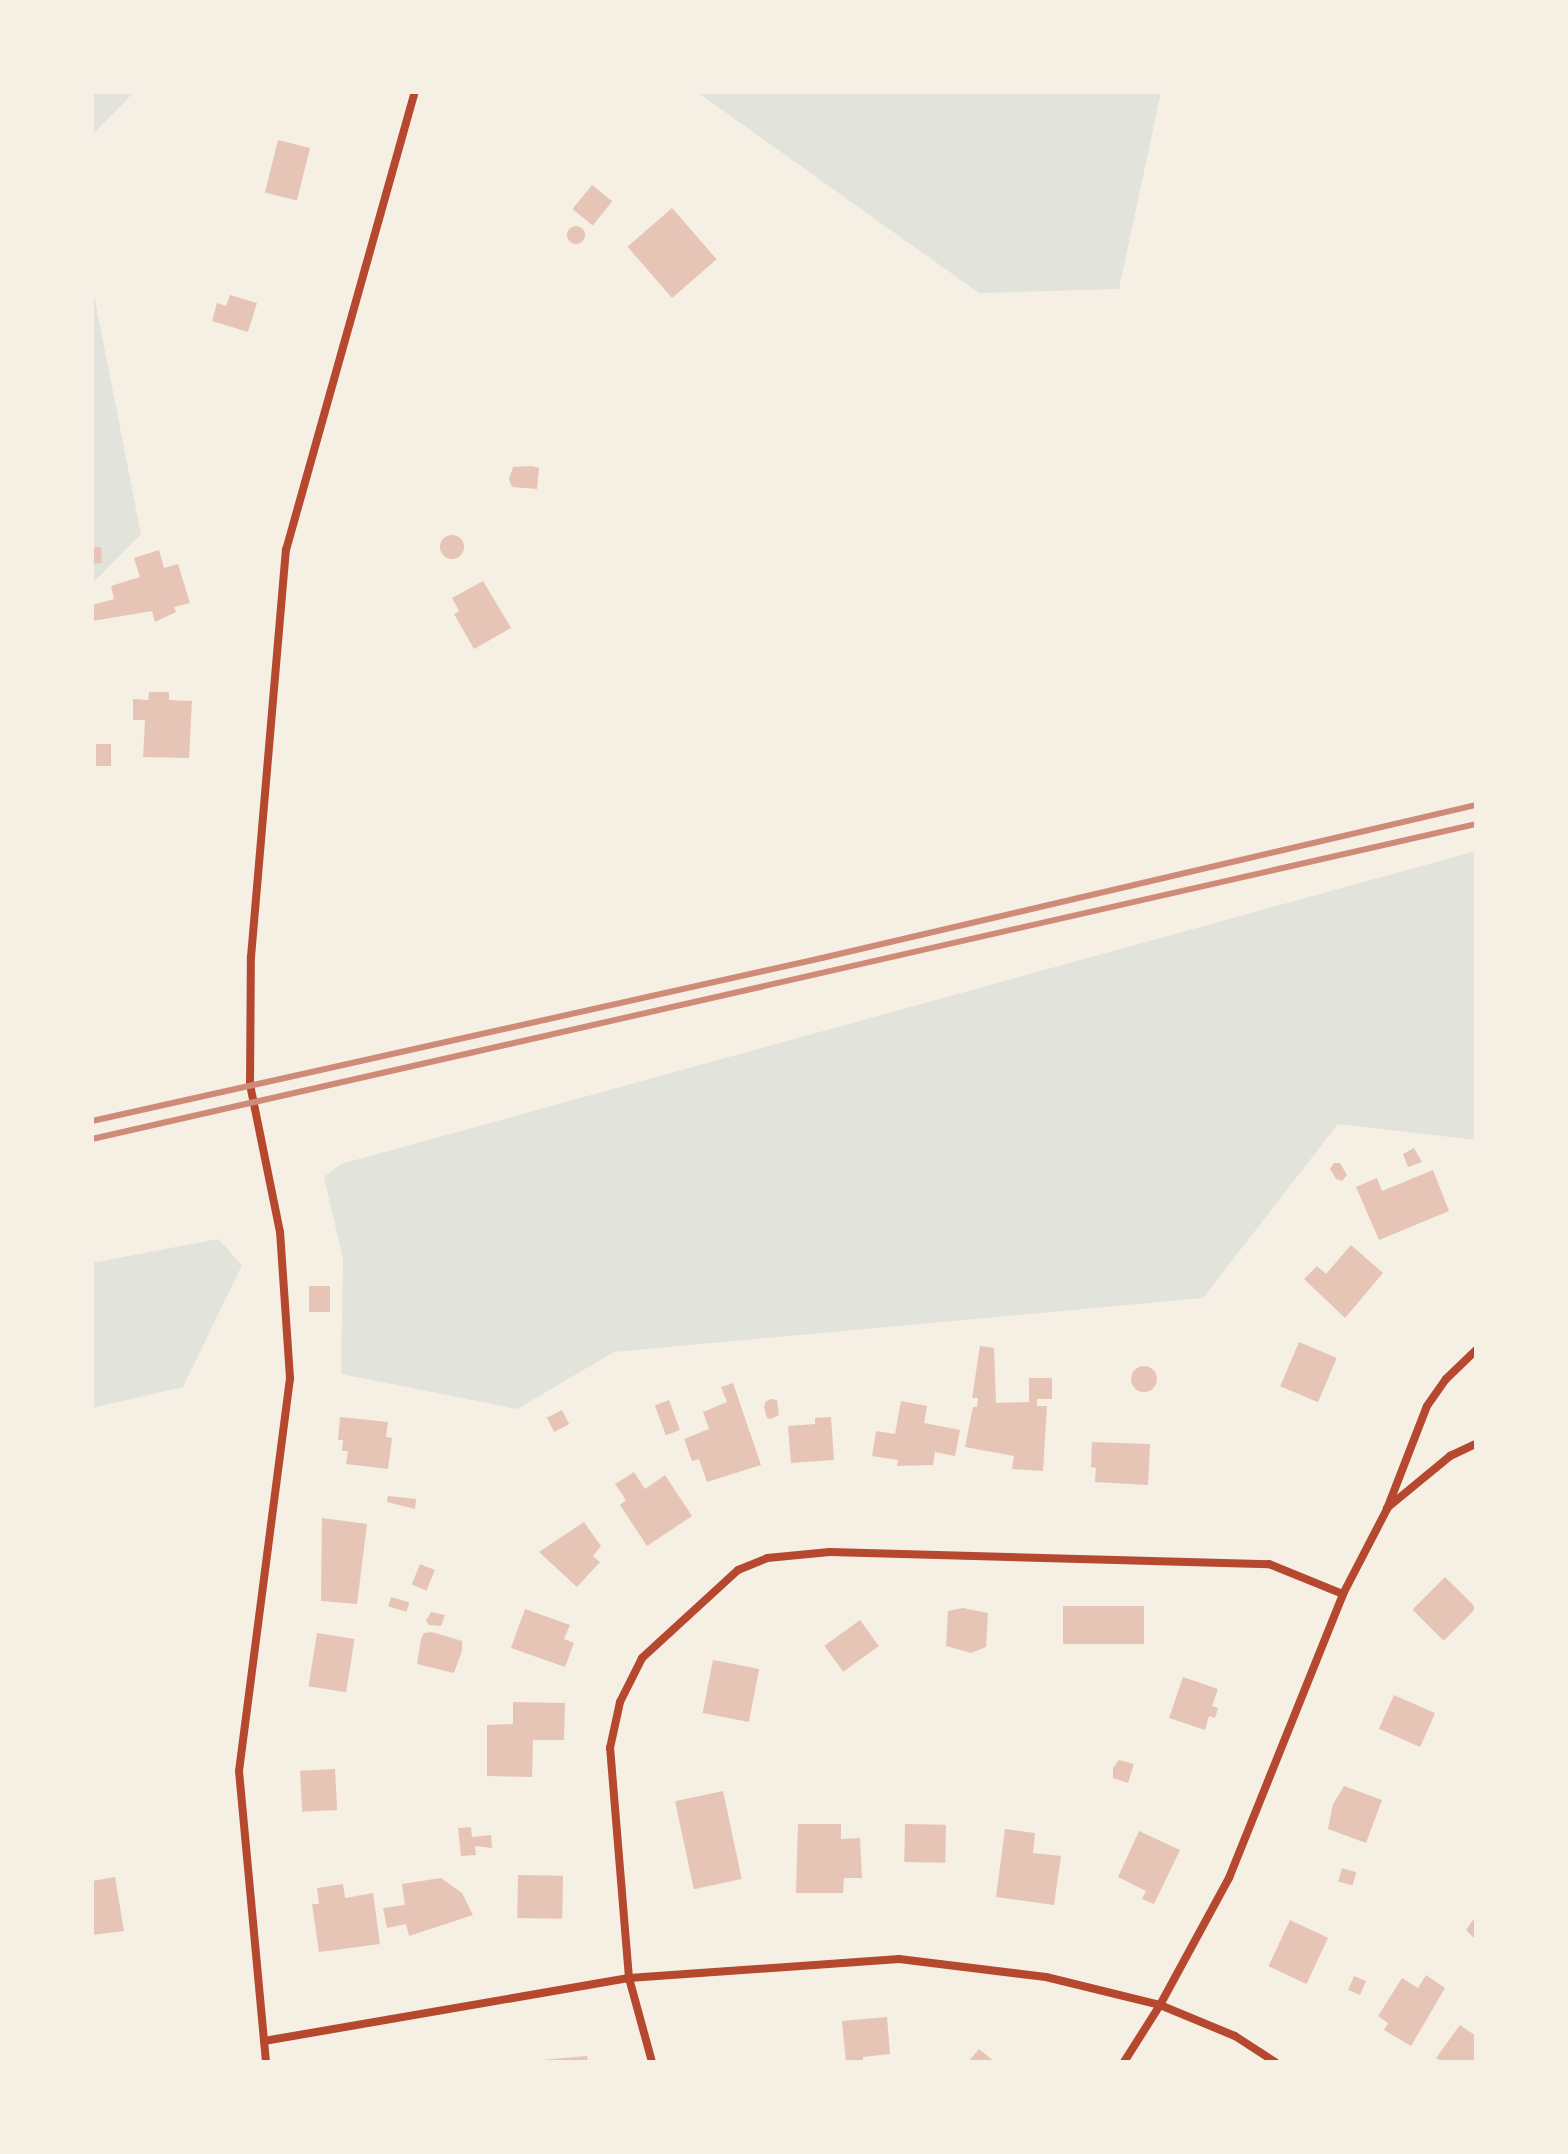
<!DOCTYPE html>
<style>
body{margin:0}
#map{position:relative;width:1568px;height:2154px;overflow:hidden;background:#f6efe4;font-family:"Crimson Pro",serif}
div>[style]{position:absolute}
.green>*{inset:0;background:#e2e4dc}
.building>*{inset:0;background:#e6c5b7;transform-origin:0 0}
.round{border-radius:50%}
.minor>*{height:8px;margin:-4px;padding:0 4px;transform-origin:4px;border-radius:4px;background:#b5482f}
.rail>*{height:6px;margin:-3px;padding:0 3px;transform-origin:3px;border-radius:3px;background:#cf8b77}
span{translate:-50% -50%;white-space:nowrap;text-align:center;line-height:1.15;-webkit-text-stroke:7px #f6efe4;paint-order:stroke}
.frame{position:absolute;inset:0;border:94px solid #f6efe4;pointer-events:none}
</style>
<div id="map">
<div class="green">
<div style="clip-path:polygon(92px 92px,134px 92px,92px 135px)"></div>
<div style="clip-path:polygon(697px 92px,1161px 92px,1119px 289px,979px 293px)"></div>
<div style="clip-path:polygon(92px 285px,141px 534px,92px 584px)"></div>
<div style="clip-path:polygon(1476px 851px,1476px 1140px,1338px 1124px,1203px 1298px,614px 1352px,517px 1409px,341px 1374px,343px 1259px,324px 1177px,341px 1164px)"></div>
<div style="clip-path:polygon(218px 1239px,242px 1265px,183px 1387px,92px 1408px,92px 1263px)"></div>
</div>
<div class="building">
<div style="left:278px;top:140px;width:33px;height:54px;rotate:14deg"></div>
<div style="left:592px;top:185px;width:26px;height:31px;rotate:39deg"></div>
<div style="left:672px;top:208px;width:68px;height:59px;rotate:49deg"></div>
<div class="round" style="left:567px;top:226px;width:18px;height:18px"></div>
<div style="clip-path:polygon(230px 295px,257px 303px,248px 332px,212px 321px,217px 303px,226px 306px)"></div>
<div style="clip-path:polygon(532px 466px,539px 468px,537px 489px,512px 487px,509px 479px,513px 467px)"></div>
<div class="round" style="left:440px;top:535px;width:24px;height:24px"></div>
<div style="clip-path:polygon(101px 547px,102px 563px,92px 564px,92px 548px)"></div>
<div style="clip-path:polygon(159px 550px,164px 568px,178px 564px,190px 603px,174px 607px,176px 612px,155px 622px,152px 611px,92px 621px,92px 605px,114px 599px,111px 586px,140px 577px,134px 558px)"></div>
<div style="clip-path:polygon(483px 581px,511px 628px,474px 649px,454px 614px,459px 611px,452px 598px)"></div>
<div style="clip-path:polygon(149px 692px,169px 692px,169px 700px,192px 701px,189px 758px,143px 757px,145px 720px,133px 720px,133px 699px,148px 700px)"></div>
<div style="left:96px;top:744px;width:15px;height:22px"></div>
<div style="clip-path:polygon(1414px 1148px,1422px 1162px,1408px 1167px,1403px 1154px)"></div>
<div style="clip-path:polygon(1334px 1163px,1340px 1163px,1347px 1175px,1342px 1181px,1336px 1179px,1330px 1169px)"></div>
<div style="clip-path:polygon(1433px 1170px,1449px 1211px,1379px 1240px,1356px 1187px,1377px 1178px,1382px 1191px)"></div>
<div style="clip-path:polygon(1351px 1245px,1383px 1273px,1345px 1318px,1304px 1279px,1317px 1266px,1326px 1274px)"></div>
<div style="left:309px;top:1286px;width:21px;height:26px"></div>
<div style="left:1299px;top:1342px;width:41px;height:48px;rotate:23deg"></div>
<div style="clip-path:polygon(980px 1346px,994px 1348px,996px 1403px,1029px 1402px,1029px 1378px,1052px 1378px,1052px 1399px,1037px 1399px,1037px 1406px,1047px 1406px,1043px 1471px,1012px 1469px,1014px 1456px,965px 1447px,973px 1407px,977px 1407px,978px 1398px,972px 1398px)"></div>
<div class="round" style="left:1131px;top:1366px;width:26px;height:26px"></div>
<div style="clip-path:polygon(733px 1383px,761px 1465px,707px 1482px,699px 1459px,692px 1461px,684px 1439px,709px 1429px,703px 1412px,727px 1402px,721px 1387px)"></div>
<div style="clip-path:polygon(772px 1399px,777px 1400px,779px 1415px,771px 1419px,767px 1418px,764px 1407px,766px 1401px)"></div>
<div style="left:669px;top:1400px;width:32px;height:15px;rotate:70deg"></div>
<div style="clip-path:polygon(901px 1401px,927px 1406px,924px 1423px,960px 1430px,955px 1456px,935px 1452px,933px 1465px,897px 1466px,898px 1460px,872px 1456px,876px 1431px,895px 1434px)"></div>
<div style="left:562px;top:1410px;width:16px;height:17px;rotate:63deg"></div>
<div style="clip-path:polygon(340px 1417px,388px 1422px,386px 1437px,392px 1438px,388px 1469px,346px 1464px,348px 1451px,342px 1451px,343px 1440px,338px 1440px)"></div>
<div style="clip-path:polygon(831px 1417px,834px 1460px,791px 1463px,788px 1426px,815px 1424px,815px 1418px)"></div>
<div style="clip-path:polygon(1092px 1442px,1150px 1444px,1148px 1485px,1095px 1482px,1096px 1468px,1091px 1467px)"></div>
<div style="clip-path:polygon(634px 1472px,645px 1489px,665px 1475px,692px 1516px,647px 1546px,620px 1505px,626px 1500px,615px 1484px)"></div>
<div style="clip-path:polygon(388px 1496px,416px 1499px,415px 1509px,387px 1502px)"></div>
<div style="clip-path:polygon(322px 1518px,367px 1524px,357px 1604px,321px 1601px)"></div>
<div style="clip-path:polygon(584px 1522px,601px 1546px,593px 1556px,600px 1562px,577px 1587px,539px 1552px)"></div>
<div style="left:420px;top:1564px;width:16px;height:22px;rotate:22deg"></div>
<div style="left:1445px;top:1577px;width:44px;height:46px;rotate:45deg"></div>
<div style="left:391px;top:1597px;width:19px;height:10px;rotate:16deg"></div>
<div style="left:1063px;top:1606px;width:81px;height:38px"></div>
<div style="clip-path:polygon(963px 1608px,988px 1613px,986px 1647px,971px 1653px,946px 1646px,948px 1611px)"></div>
<div style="clip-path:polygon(525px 1609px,570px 1625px,564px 1639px,574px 1643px,565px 1667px,511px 1648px)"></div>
<div style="clip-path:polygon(431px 1612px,445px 1615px,441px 1626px,429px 1625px,426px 1621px)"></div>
<div style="left:860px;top:1620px;width:32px;height:44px;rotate:54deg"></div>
<div style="clip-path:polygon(432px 1632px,462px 1641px,462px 1651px,454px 1673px,417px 1664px,421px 1639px,424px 1633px)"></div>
<div style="left:317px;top:1633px;width:38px;height:54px;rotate:9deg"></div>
<div style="left:713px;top:1660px;width:47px;height:54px;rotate:11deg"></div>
<div style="clip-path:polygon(1183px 1677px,1218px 1689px,1212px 1706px,1218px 1708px,1215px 1718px,1209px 1716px,1205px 1730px,1169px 1718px)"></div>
<div style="left:1394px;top:1695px;width:45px;height:37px;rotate:24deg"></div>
<div style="clip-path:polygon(513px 1702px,565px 1703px,564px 1740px,533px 1740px,532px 1777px,487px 1776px,487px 1725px,513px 1724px)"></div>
<div style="clip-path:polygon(1119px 1760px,1134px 1764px,1128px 1783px,1113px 1778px,1113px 1768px)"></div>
<div style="left:335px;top:1769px;width:41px;height:35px;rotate:87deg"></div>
<div style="clip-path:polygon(1344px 1786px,1382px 1800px,1366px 1843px,1328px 1829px,1333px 1804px)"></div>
<div style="left:723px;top:1791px;width:90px;height:49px;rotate:78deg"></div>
<div style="clip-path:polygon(798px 1824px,841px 1824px,841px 1839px,860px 1838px,862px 1878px,844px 1878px,843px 1893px,796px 1893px)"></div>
<div style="left:905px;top:1824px;width:41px;height:38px;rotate:1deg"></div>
<div style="clip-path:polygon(471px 1827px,472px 1837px,491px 1835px,492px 1848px,475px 1846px,476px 1855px,461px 1856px,458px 1828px)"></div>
<div style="clip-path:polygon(1005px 1829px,1035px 1833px,1033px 1853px,1061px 1856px,1054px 1905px,996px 1897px)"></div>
<div style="clip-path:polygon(1139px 1831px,1180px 1850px,1154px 1904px,1142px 1899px,1146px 1891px,1118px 1877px)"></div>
<div style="left:1342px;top:1868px;width:15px;height:14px;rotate:16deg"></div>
<div style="left:518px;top:1875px;width:45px;height:43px;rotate:1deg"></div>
<div style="clip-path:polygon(115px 1877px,124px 1931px,92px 1935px,92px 1881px)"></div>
<div style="clip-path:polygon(441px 1878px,462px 1893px,473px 1915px,409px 1936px,406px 1924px,387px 1928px,383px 1908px,405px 1905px,402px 1884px)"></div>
<div style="clip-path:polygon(343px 1884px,345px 1898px,373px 1893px,380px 1944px,319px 1952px,312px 1904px,319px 1904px,317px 1888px)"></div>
<div style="clip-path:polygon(1476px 1916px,1476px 1940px,1466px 1930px)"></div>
<div style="left:1290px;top:1920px;width:42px;height:51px;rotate:25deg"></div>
<div style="clip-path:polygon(1426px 1975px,1445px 1988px,1411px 2046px,1384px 2030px,1388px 2023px,1378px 2016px,1402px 1978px,1418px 1988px)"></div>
<div style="left:1354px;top:1976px;width:13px;height:15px;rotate:23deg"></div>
<div style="clip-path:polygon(887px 2017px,890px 2054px,863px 2057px,863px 2062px,846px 2062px,842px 2021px)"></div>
<div style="clip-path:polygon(1460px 2025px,1476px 2036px,1476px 2062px,1442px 2062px,1436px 2058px)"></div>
<div style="clip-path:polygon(979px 2049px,995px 2062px,968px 2062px)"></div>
<div style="clip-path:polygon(587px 2056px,588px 2062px,541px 2062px,541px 2060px)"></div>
</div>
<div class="minor">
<div style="left:1387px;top:1508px;width:82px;rotate:-39.5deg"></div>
<div style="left:1450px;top:1456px;width:29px;rotate:-25deg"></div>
<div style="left:264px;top:2041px;width:370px;rotate:-9.8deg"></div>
<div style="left:629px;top:1978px;width:271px;rotate:-4deg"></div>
<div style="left:899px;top:1959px;width:148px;rotate:7deg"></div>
<div style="left:1046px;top:1977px;width:117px;rotate:13.8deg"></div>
<div style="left:1160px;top:2005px;width:81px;rotate:22.5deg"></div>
<div style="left:1235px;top:2036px;width:48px;rotate:33deg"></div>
<div style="left:266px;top:2062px;width:292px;rotate:-95.3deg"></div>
<div style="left:239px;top:1771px;width:396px;rotate:-82.6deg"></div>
<div style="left:290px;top:1378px;width:146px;rotate:-93.9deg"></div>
<div style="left:280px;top:1232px;width:150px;rotate:-101.5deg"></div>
<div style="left:250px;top:1085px;width:128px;rotate:-89.6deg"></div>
<div style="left:251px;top:957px;width:409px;rotate:-85.1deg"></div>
<div style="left:286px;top:550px;width:476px;rotate:-74.3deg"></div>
<div style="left:652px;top:2062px;width:87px;rotate:-105.3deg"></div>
<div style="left:629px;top:1978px;width:231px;rotate:-94.7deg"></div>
<div style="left:610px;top:1748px;width:47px;rotate:-77.7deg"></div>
<div style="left:620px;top:1702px;width:49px;rotate:-63.4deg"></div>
<div style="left:642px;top:1658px;width:130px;rotate:-42.5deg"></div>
<div style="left:738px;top:1570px;width:31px;rotate:-22deg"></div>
<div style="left:767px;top:1558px;width:63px;rotate:-5.4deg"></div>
<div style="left:830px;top:1552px;width:439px;rotate:1.6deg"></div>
<div style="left:1269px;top:1564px;width:80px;rotate:22.1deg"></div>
<div style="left:1124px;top:2062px;width:67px;rotate:-57.7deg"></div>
<div style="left:1160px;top:2005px;width:145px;rotate:-61.5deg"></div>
<div style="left:1229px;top:1878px;width:306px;rotate:-68.1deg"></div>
<div style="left:1343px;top:1594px;width:96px;rotate:-62.6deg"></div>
<div style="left:1387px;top:1509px;width:110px;rotate:-68.8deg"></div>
<div style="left:1427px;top:1406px;width:33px;rotate:-55deg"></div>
<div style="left:1446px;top:1379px;width:42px;rotate:-44deg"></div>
</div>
<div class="rail">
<div style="left:92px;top:1121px;width:748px;rotate:-12.59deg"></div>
<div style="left:822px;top:958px;width:672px;rotate:-13.17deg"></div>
<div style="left:92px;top:1139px;width:1419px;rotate:-12.82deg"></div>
</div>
<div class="frame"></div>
</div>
